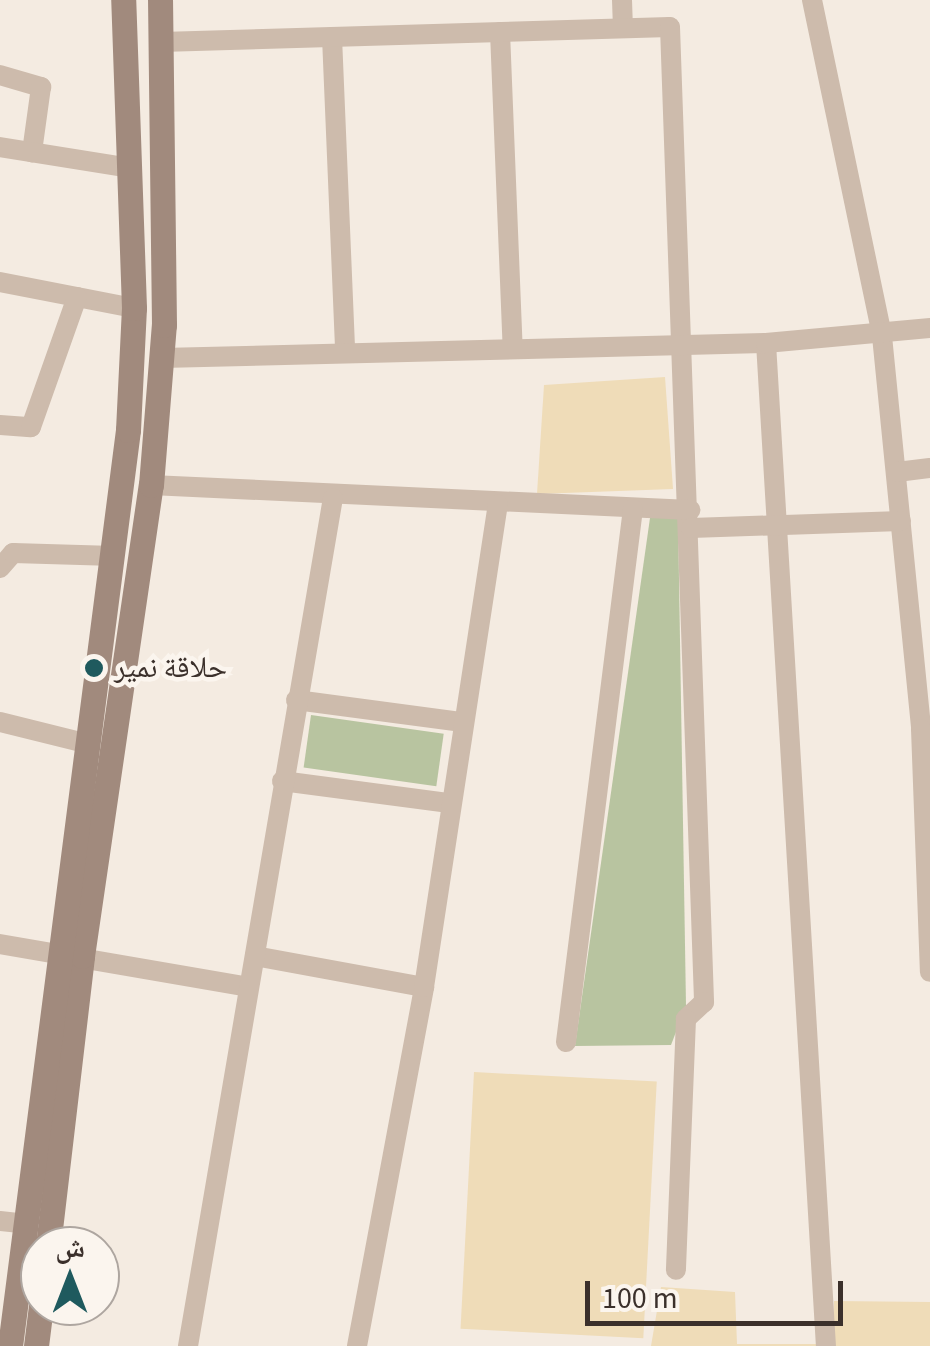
<!DOCTYPE html>
<meta charset="utf-8">
<style>
body{margin:0}
#map{position:relative;width:930px;height:1346px;overflow:hidden;background:#f4ebe1;font-family:"Source Sans 3","Noto Naskh Arabic",sans-serif}
div>[style]{position:absolute}
.green>*{inset:0;background:#b8c4a0;transform-origin:0 0}
.sand>*{inset:0;background:#efdcb8;transform-origin:0 0}
.street>*{height:20px;margin:-10px;padding:0 10px;transform-origin:10px;border-radius:10px;background:#cdbbac}
.secondary>*{height:25px;margin:-12.5px;padding:0 12.5px;transform-origin:12.5px;border-radius:12.5px;background:#a18a7d}
.dots>*{width:28px;height:28px;translate:-50% -50%;box-sizing:border-box;border:5px solid #fbf5ee;border-radius:50%}
span{translate:-50% -50%;white-space:nowrap;text-align:center;line-height:1.15;-webkit-text-stroke:9px #fbf5ee;paint-order:stroke}
.poi-label{font-size:30px;color:#3b302b}
.left{translate:0 -50%;text-align:left}
.north{position:absolute;left:20px;top:1226px;width:100px;height:100px;box-sizing:border-box;background:#fbf5ee;border:2px solid #aea6a0;border-radius:50%;rotate:0deg;font-size:28px;font-weight:700;line-height:40px;text-align:center;color:#3b302b}
.north::after{content:'';display:block;margin:auto;width:35px;height:45px;background:#1f5a5e;clip-path:polygon(50% 0,100% 100%,50% 72%,0 100%)}
.scale{position:absolute;left:585px;top:1281px;width:258px;height:45px;box-sizing:border-box;border:5px solid #3b302b;border-top:0;padding-left:12px;font-size:30px;line-height:35px;white-space:nowrap;color:#3b302b;-webkit-text-stroke:8px #fbf5ee;paint-order:stroke}
</style>
<div id="map">
<div class="green">
<div style="clip-path:polygon(650px 518px,678px 518px,686px 1006px,671px 1045px,575px 1046px)"></div>
<div style="left:311px;top:715px;width:134px;height:53px;rotate:8deg"></div>
</div>
<div class="sand">
<div style="clip-path:polygon(665px 377px,673px 489px,537px 494px,544px 385px)"></div>
<div style="left:474px;top:1072px;width:183px;height:257px;rotate:3deg"></div>
<div style="clip-path:polygon(661px 1287px,735px 1292px,737px 1344px,833px 1344px,834px 1301px,930px 1302px,930px 1346px,651px 1346px)"></div>
</div>
<div class="street">
<div style="left:622px;top:0;width:28px;rotate:88deg"></div>
<div style="left:812px;top:0;width:343px;rotate:78.2deg"></div>
<div style="left:882px;top:336px;width:395px;rotate:84.3deg"></div>
<div style="left:921px;top:729px;width:243px;rotate:87.9deg"></div>
<div style="left:500px;top:32px;width:317px;rotate:87.7deg"></div>
<div style="left:332px;top:37px;width:316px;rotate:87.6deg"></div>
<div style="left:161px;top:42px;width:509px;rotate:-1.69deg"></div>
<div style="left:670px;top:27px;width:976px;rotate:88deg"></div>
<div style="left:704px;top:1002px;width:25px;rotate:137deg"></div>
<div style="left:686px;top:1019px;width:251px;rotate:92.3deg"></div>
<div style="left:0;top:75px;width:43px;rotate:16.3deg"></div>
<div style="left:41px;top:87px;width:66px;rotate:97.9deg"></div>
<div style="left:0;top:147px;width:133px;rotate:9.1deg"></div>
<div style="left:0;top:282px;width:136px;rotate:11deg"></div>
<div style="left:766px;top:343px;width:1005px;rotate:86.58deg"></div>
<div style="left:162px;top:358px;width:604px;rotate:-1.42deg"></div>
<div style="left:766px;top:343px;width:165px;rotate:-5.2deg"></div>
<div style="left:0;top:425px;width:31px;rotate:4deg"></div>
<div style="left:31px;top:427px;width:138px;rotate:-70.5deg"></div>
<div style="left:897px;top:472px;width:33px;rotate:-7deg"></div>
<div style="left:151px;top:485px;width:540px;rotate:2.66deg"></div>
<div style="left:691px;top:528px;width:210px;rotate:-1.9deg"></div>
<div style="left:0;top:568px;width:20px;rotate:-49deg"></div>
<div style="left:13px;top:553px;width:101px;rotate:1.7deg"></div>
<div style="left:296px;top:700px;width:166px;rotate:7.6deg"></div>
<div style="left:0;top:722px;width:92px;rotate:13.9deg"></div>
<div style="left:282px;top:781px;width:167px;rotate:7.5deg"></div>
<div style="left:0;top:944px;width:252px;rotate:9.8deg"></div>
<div style="left:255px;top:956px;width:172px;rotate:10.4deg"></div>
<div style="left:566px;top:1042px;width:537px;rotate:-82.84deg"></div>
<div style="left:0;top:1221px;width:27px;rotate:6deg"></div>
<div style="left:188px;top:1346px;width:860px;rotate:-80.3deg"></div>
<div style="left:357px;top:1346px;width:365px;rotate:-79.4deg"></div>
<div style="left:424px;top:987px;width:488px;rotate:-81.3deg"></div>
</div>
<div class="secondary">
<div style="left:48px;top:1246px;width:292px;rotate:-83.3deg"></div>
<div style="left:82px;top:956px;width:476px;rotate:-81.7deg"></div>
<div style="left:151px;top:485px;width:161px;rotate:-85.4deg"></div>
<div style="left:164px;top:325px;width:325px;rotate:-90.7deg"></div>
<div style="left:10px;top:1346px;width:924px;rotate:-82.66deg"></div>
<div style="left:128px;top:430px;width:122px;rotate:-87.2deg"></div>
<div style="left:134px;top:308px;width:308px;rotate:-92deg"></div>
<div style="left:36px;top:1346px;width:40px;rotate:-82.9deg"></div>
</div>
<div class="dots">
<div style="left:94px;top:668px;background:#1f5a5e"></div>
</div>
<div class="poi-label">
<span class="left" style="left:114px;top:668px">حلاقة نمير</span>
</div>
<div class="north">ش</div>
<div class="scale">100 m</div>
</div>
